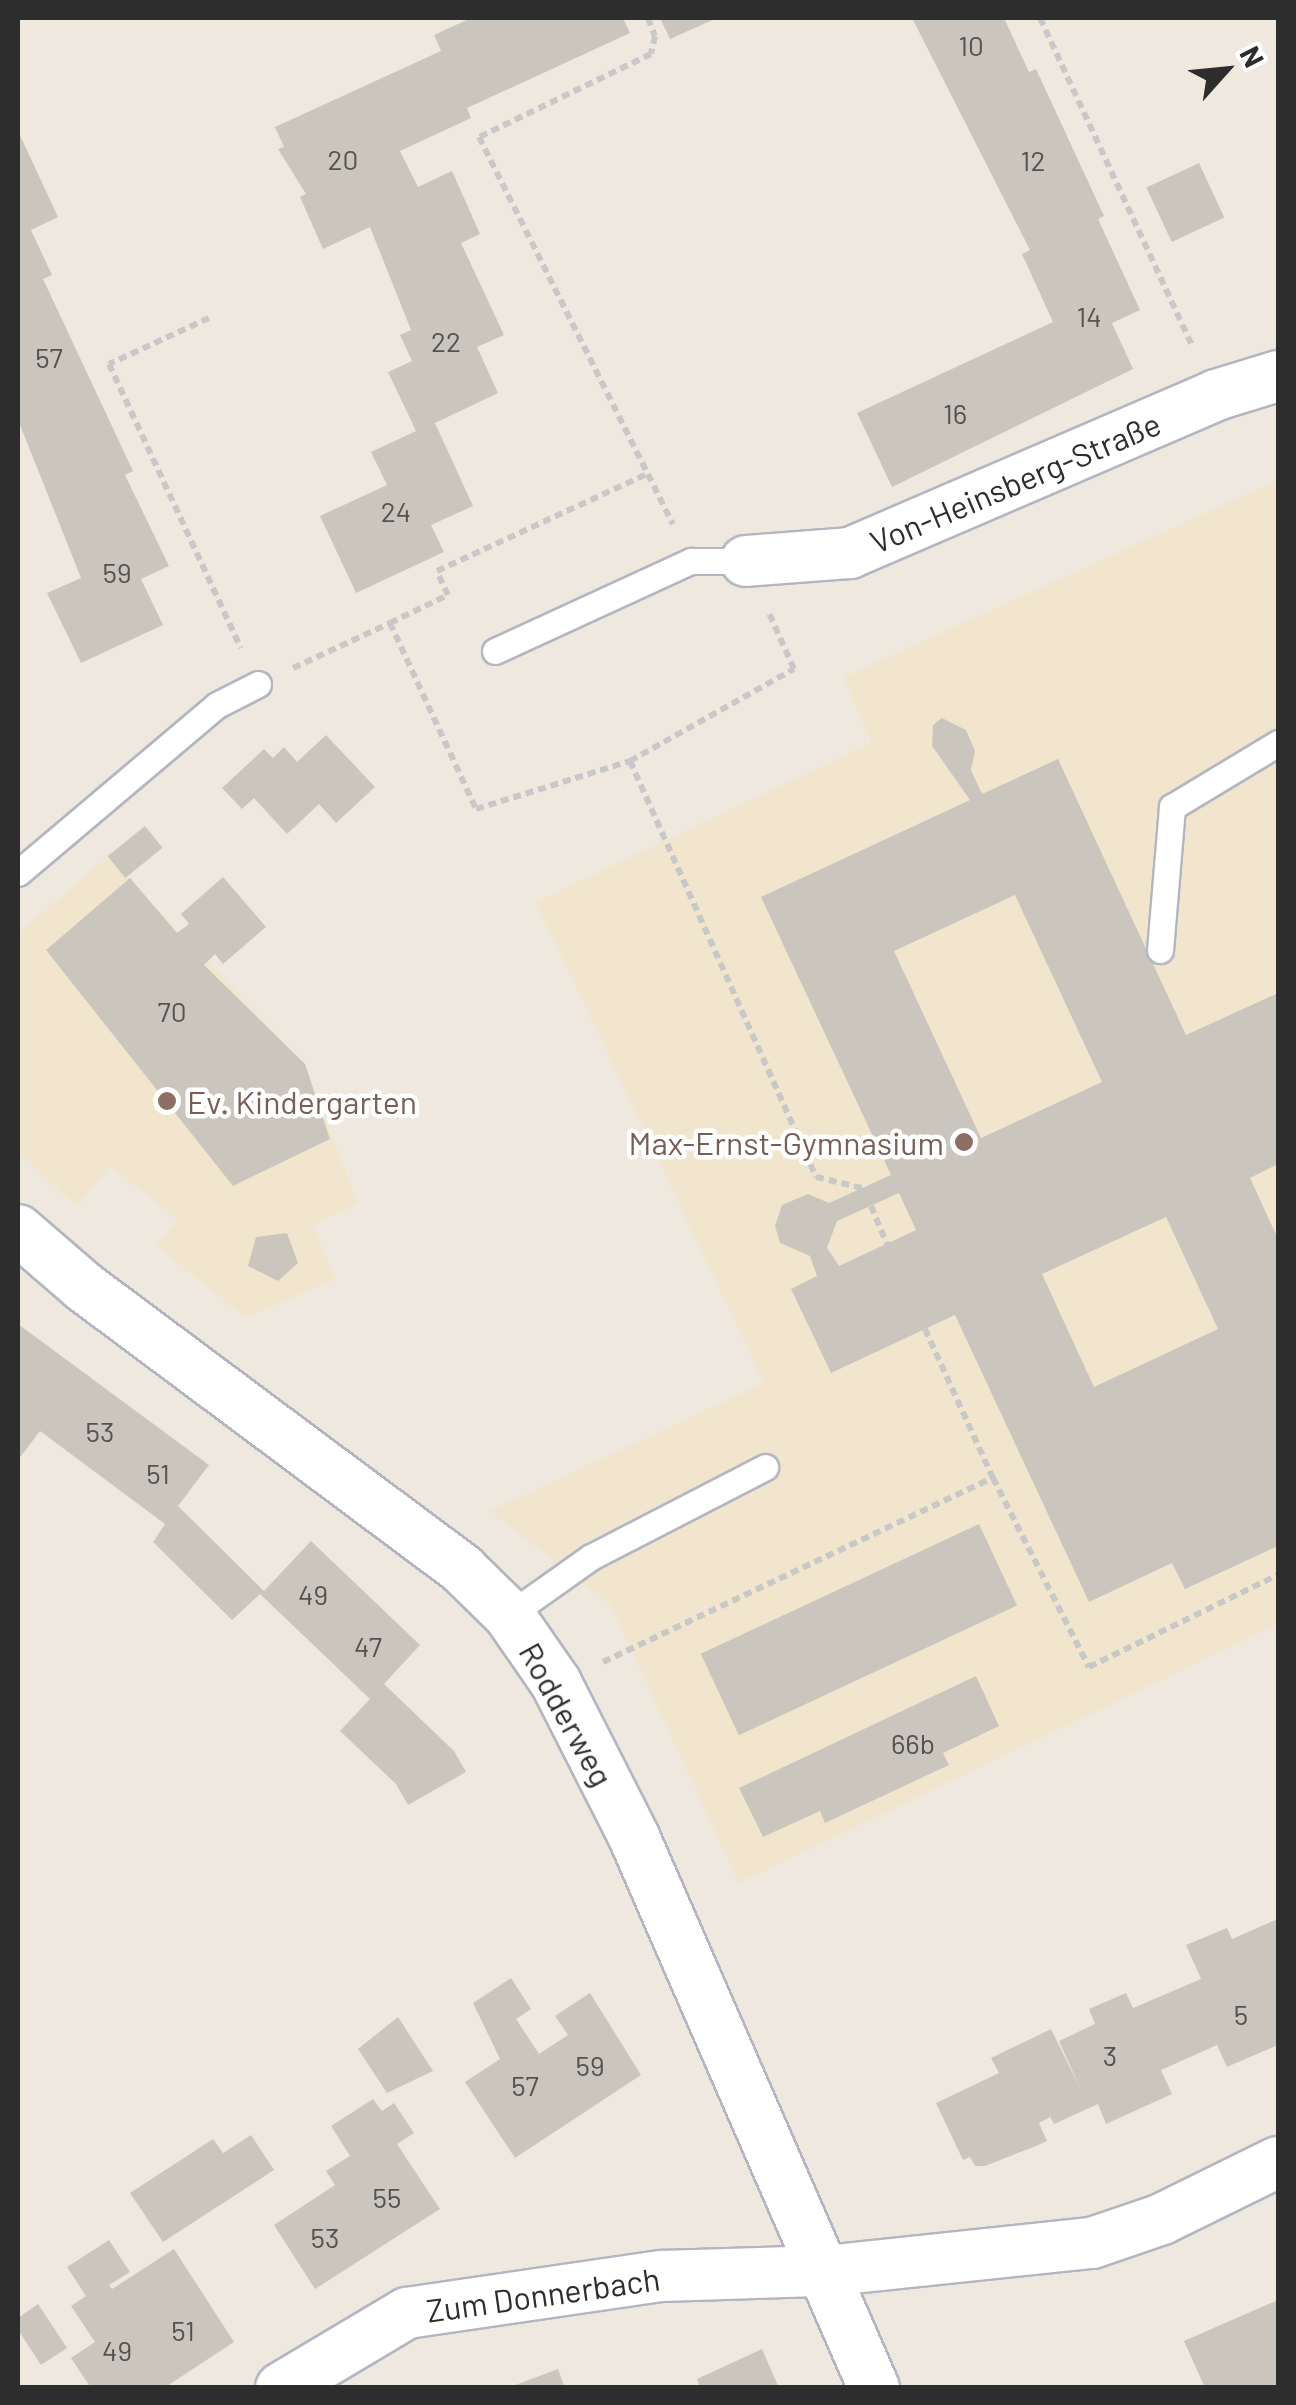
<!DOCTYPE html>
<meta charset="utf-8">
<style>
body{margin:0}
#map{position:relative;width:1296px;height:2405px;overflow:hidden;background:#efe8df;font-family:Barlow,sans-serif}
div>[style]{position:absolute}
.education>*{inset:0;background:#f1e5ce}
.building>*{inset:0;background:#cbc6bd;transform-origin:0 0}
.path>*{height:6px;margin-top:-3px;transform-origin:0;background:repeating-linear-gradient(90deg,#c8c8c8 0 8px,transparent 0 13px)}
.roads{filter:drop-shadow(2px 0 #b3b6c1) drop-shadow(-2px 0 #b3b6c1) drop-shadow(0 2px #b3b6c1) drop-shadow(0 -2px #b3b6c1)}
.service>*{height:25px;margin:-12.5px;padding:0 12.5px;transform-origin:12.5px;border-radius:12.5px;background:#fff}
.minor>*{height:50px;margin:-25px;padding:0 25px;transform-origin:25px;border-radius:25px;background:#fff}
.dots>*{width:28px;height:28px;translate:-50% -50%;box-sizing:border-box;border:5px solid #fff;border-radius:50%}
span{translate:-50% -50%;white-space:nowrap;text-align:center;line-height:1.15;-webkit-text-stroke:9px #fff;paint-order:stroke}
.number-label{font-size:28px;color:#545351}
.number-label span{-webkit-text-stroke-width:0}
.street-label{font-size:32px;color:#2d2d2d}
.education-label{font-size:32px;color:#785e54}
.left{translate:0 -50%;text-align:left}
.right{translate:-100% -50%;text-align:right}
.frame{position:absolute;inset:0;border:20px solid #2d2d2d;pointer-events:none}
.north{position:absolute;left:1176px;top:20px;width:100px;height:100px;-webkit-text-stroke:8px #fff;paint-order:stroke;rotate:63deg;font-size:28px;font-weight:700;line-height:40px;text-align:center;color:#2d2d2d}
.north::after{content:'';display:block;margin:auto;width:35px;height:45px;background:#2d2d2d;clip-path:polygon(50% 0,100% 100%,50% 72%,0 100%)}
</style>
<div id="map">
<div class="education">
<div style="clip-path:polygon(1278px 480px,1278px 1624px,739px 1883px,610px 1604px,490px 1511px,764px 1383px,536px 902px,871px 743px,844px 677px)"></div>
<div style="clip-path:polygon(108px 857px,305px 1064px,358px 1204px,312px 1225px,336px 1279px,246px 1318px,157px 1246px,177px 1219px,110px 1166px,77px 1207px,18px 1151px,18px 933px)"></div>
</div>
<div class="building">
<div style="clip-path:polygon(471px 18px,623px 18px,630px 33px,467px 108px,471px 118px,400px 151px,418px 187px,452px 171px,480px 234px,461px 243px,504px 335px,477px 347px,498px 393px,435px 423px,473px 506px,431px 525px,444px 552px,356px 593px,320px 516px,387px 485px,371px 452px,416px 431px,388px 372px,412px 361px,400px 335px,411px 330px,370px 227px,323px 249px,300px 197px,306px 194px,278px 149px,284px 147px,275px 127px,441px 51px,434px 35px)"></div>
<div style="clip-path:polygon(660px 18px,717px 18px,670px 39px)"></div>
<div style="clip-path:polygon(912px 18px,1004px 18px,1029px 72px,1036px 69px,1104px 216px,1098px 219px,1140px 310px,1112px 323px,1133px 369px,892px 487px,857px 413px,1053px 322px,1022px 254px,1030px 250px)"></div>
<div style="clip-path:polygon(18px 131px,58px 217px,31px 230px,52px 275px,43px 279px,133px 471px,125px 475px,169px 566px,141px 579px,163px 625px,81px 663px,47px 593px,81px 578px,18px 420px)"></div>
<div style="left:1199px;top:163px;width:60px;height:58px;rotate:65deg"></div>
<div style="clip-path:polygon(evenodd,942px 718px,966px 730px,975px 751px,971px 770px,982px 794px,1058px 759px,1186px 1035px,1278px 993px,1278px 1164px,1250px 1178px,1278px 1239px,1278px 1546px,1185px 1589px,1172px 1563px,1089px 1602px,955px 1315px,831px 1373px,791px 1289px,817px 1276px,810px 1256px,780px 1243px,775px 1226px,782px 1205px,808px 1194px,829px 1203px,891px 1175px,761px 897px,970px 800px,932px 746px,933px 725px,942px 718px,1015px 895px,1102px 1082px,981px 1138px,894px 951px,1015px 895px,942px 718px,899px 1193px,916px 1230px,839px 1266px,827px 1248px,837px 1221px,899px 1193px,942px 718px,1166px 1217px,1218px 1329px,1094px 1387px,1042px 1274px,1166px 1217px)"></div>
<div style="clip-path:polygon(326px 735px,375px 787px,336px 823px,319px 804px,287px 834px,254px 798px,242px 809px,222px 788px,264px 749px,273px 758px,284px 747px,297px 762px)"></div>
<div style="left:145px;top:826px;width:28px;height:48px;rotate:51deg"></div>
<div style="clip-path:polygon(223px 877px,266px 927px,223px 964px,215px 954px,204px 965px,305px 1064px,330px 1139px,233px 1186px,46px 950px,130px 878px,177px 933px,189px 924px,181px 914px)"></div>
<div style="clip-path:polygon(287px 1233px,298px 1263px,278px 1281px,248px 1266px,256px 1237px)"></div>
<div style="clip-path:polygon(18px 1324px,209px 1465px,178px 1506px,264px 1591px,311px 1541px,420px 1645px,384px 1684px,454px 1751px,466px 1772px,408px 1805px,396px 1784px,340px 1731px,370px 1699px,260px 1594px,232px 1620px,153px 1542px,165px 1524px,40px 1431px,18px 1460px)"></div>
<div style="left:979px;top:1524px;width:90px;height:307px;rotate:65deg"></div>
<div style="clip-path:polygon(976px 1676px,999px 1726px,943px 1753px,949px 1765px,825px 1823px,820px 1811px,763px 1837px,739px 1788px)"></div>
<div style="clip-path:polygon(1278px 1919px,1278px 2045px,1227px 2067px,1217px 2045px,1161px 2070px,1172px 2094px,1106px 2124px,1098px 2104px,1054px 2124px,1050px 2117px,1039px 2123px,1047px 2141px,1036px 2146px,985px 2166px,975px 2166px,970px 2157px,963px 2160px,936px 2103px,999px 2073px,991px 2058px,1051px 2029px,1080px 2088px,1059px 2041px,1095px 2024px,1089px 2009px,1126px 1993px,1133px 2008px,1201px 1979px,1186px 1945px,1227px 1928px,1232px 1939px)"></div>
<div style="clip-path:polygon(511px 1978px,531px 2009px,516px 2019px,539px 2054px,568px 2035px,555px 2016px,590px 1993px,641px 2075px,515px 2158px,465px 2082px,500px 2059px,473px 2003px)"></div>
<div style="clip-path:polygon(398px 2017px,433px 2071px,387px 2093px,358px 2049px)"></div>
<div style="clip-path:polygon(373px 2099px,382px 2111px,394px 2103px,414px 2133px,397px 2144px,440px 2209px,315px 2289px,274px 2225px,335px 2185px,326px 2171px,350px 2156px,331px 2126px)"></div>
<div style="clip-path:polygon(251px 2135px,274px 2170px,163px 2242px,130px 2193px,213px 2139px,223px 2153px)"></div>
<div style="clip-path:polygon(109px 2240px,130px 2272px,109px 2285px,112px 2289px,174px 2249px,234px 2342px,164px 2388px,91px 2388px,71px 2358px,95px 2342px,71px 2306px,86px 2296px,67px 2267px)"></div>
<div style="clip-path:polygon(1278px 2300px,1278px 2388px,1205px 2388px,1184px 2341px)"></div>
<div style="clip-path:polygon(38px 2304px,67px 2348px,41px 2365px,18px 2330px,18px 2318px)"></div>
<div style="clip-path:polygon(762px 2349px,779px 2388px,700px 2388px,697px 2379px)"></div>
<div style="clip-path:polygon(558px 2369px,565px 2388px,510px 2388px,510px 2387px)"></div>
</div>
<div class="path">
<div style="left:648px;top:18px;width:19px;rotate:69deg"></div>
<div style="left:655px;top:36px;width:18px;rotate:103deg"></div>
<div style="left:651px;top:54px;width:191px;rotate:154.2deg"></div>
<div style="left:479px;top:137px;width:433px;rotate:63.4deg"></div>
<div style="left:1040px;top:18px;width:364px;rotate:65.1deg"></div>
<div style="left:209px;top:318px;width:110px;rotate:155.3deg"></div>
<div style="left:109px;top:364px;width:313px;rotate:65.1deg"></div>
<div style="left:390px;top:623px;width:64px;rotate:-25.8deg"></div>
<div style="left:448px;top:595px;width:26px;rotate:-115deg"></div>
<div style="left:437px;top:571px;width:231px;rotate:-24.8deg"></div>
<div style="left:293px;top:668px;width:107px;rotate:-24.9deg"></div>
<div style="left:390px;top:623px;width:205px;rotate:65.2deg"></div>
<div style="left:476px;top:809px;width:161px;rotate:-17.3deg"></div>
<div style="left:630px;top:761px;width:188px;rotate:-29.3deg"></div>
<div style="left:794px;top:669px;width:61px;rotate:-114.1deg"></div>
<div style="left:630px;top:761px;width:456px;rotate:65.9deg"></div>
<div style="left:816px;top:1177px;width:47px;rotate:13.4deg"></div>
<div style="left:871px;top:1206px;width:41px;rotate:67.2deg"></div>
<div style="left:925px;top:1329px;width:164px;rotate:65.5deg"></div>
<div style="left:603px;top:1662px;width:431px;rotate:-25.3deg"></div>
<div style="left:993px;top:1478px;width:212px;rotate:63.1deg"></div>
<div style="left:1089px;top:1667px;width:210px;rotate:-26deg"></div>
</div>
<div class="roads">
<div class="service">
<div style="left:495px;top:651px;width:216px;rotate:-24.7deg"></div>
<div style="left:691px;top:561px;width:55px"></div>
<div style="left:18px;top:873px;width:260px;rotate:-40.2deg"></div>
<div style="left:217px;top:705px;width:46px;rotate:-27.1deg"></div>
<div style="left:1160px;top:950px;width:144px;rotate:-85.2deg"></div>
<div style="left:1172px;top:807px;width:124px;rotate:-31.1deg"></div>
<div style="left:509px;top:1615px;width:100px;rotate:-35.3deg"></div>
<div style="left:591px;top:1557px;width:196px;rotate:-27.3deg"></div>
</div>
<div class="minor">
<div style="left:746px;top:561px;width:104px;rotate:-4.4deg"></div>
<div style="left:850px;top:553px;width:399px;rotate:-23.3deg"></div>
<div style="left:1216px;top:395px;width:65px;rotate:-17deg"></div>
<div style="left:18px;top:1230px;width:87px;rotate:40.8deg"></div>
<div style="left:84px;top:1287px;width:472px;rotate:36.7deg"></div>
<div style="left:462px;top:1569px;width:66px;rotate:44.4deg"></div>
<div style="left:509px;top:1615px;width:83px;rotate:55.3deg"></div>
<div style="left:556px;top:1683px;width:173px;rotate:63.1deg"></div>
<div style="left:634px;top:1837px;width:601px;rotate:66.46deg"></div>
<div style="left:281px;top:2388px;width:147px;rotate:-30.8deg"></div>
<div style="left:407px;top:2313px;width:258px;rotate:-8.3deg"></div>
<div style="left:662px;top:2276px;width:163px;rotate:-1.8deg"></div>
<div style="left:825px;top:2271px;width:268px;rotate:-6deg"></div>
<div style="left:1092px;top:2243px;width:74px;rotate:-18.9deg"></div>
<div style="left:1162px;top:2219px;width:129px;rotate:-26.2deg"></div>
</div>
</div>
<div class="dots">
<div style="left:167px;top:1101px;background:#8d6e63"></div>
<div style="left:964px;top:1142px;background:#8d6e63"></div>
</div>
<div class="number-label">
<span style="left:971px;top:45px">10</span>
<span style="left:343px;top:159px">20</span>
<span style="left:1033px;top:160px">12</span>
<span style="left:1089px;top:316px">14</span>
<span style="left:446px;top:341px">22</span>
<span style="left:49px;top:357px">57</span>
<span style="left:955px;top:413px">16</span>
<span style="left:396px;top:511px">24</span>
<span style="left:117px;top:572px">59</span>
<span style="left:172px;top:1011px">70</span>
<span style="left:100px;top:1431px">53</span>
<span style="left:158px;top:1473px">51</span>
<span style="left:313px;top:1594px">49</span>
<span style="left:368px;top:1646px">47</span>
<span style="left:913px;top:1743px">66b</span>
<span style="left:1241px;top:2014px">5</span>
<span style="left:1110px;top:2055px">3</span>
<span style="left:590px;top:2065px">59</span>
<span style="left:525px;top:2085px">57</span>
<span style="left:387px;top:2197px">55</span>
<span style="left:325px;top:2237px">53</span>
<span style="left:183px;top:2330px">51</span>
<span style="left:117px;top:2350px">49</span>
</div>
<div class="street-label">
<span style="left:1015px;top:482px;rotate:-23deg">Von-Heinsberg-Straße</span>
<span style="left:567px;top:1714px;rotate:61deg">Rodderweg</span>
<span style="left:543px;top:2294px;rotate:-8deg">Zum Donnerbach</span>
</div>
<div class="education-label">
<span class="left" style="left:187px;top:1101px">Ev. Kindergarten</span>
<span class="right" style="left:944px;top:1142px">Max-Ernst-Gymnasium</span>
</div>
<div class="frame"></div>
<div class="north">N</div>
</div>
